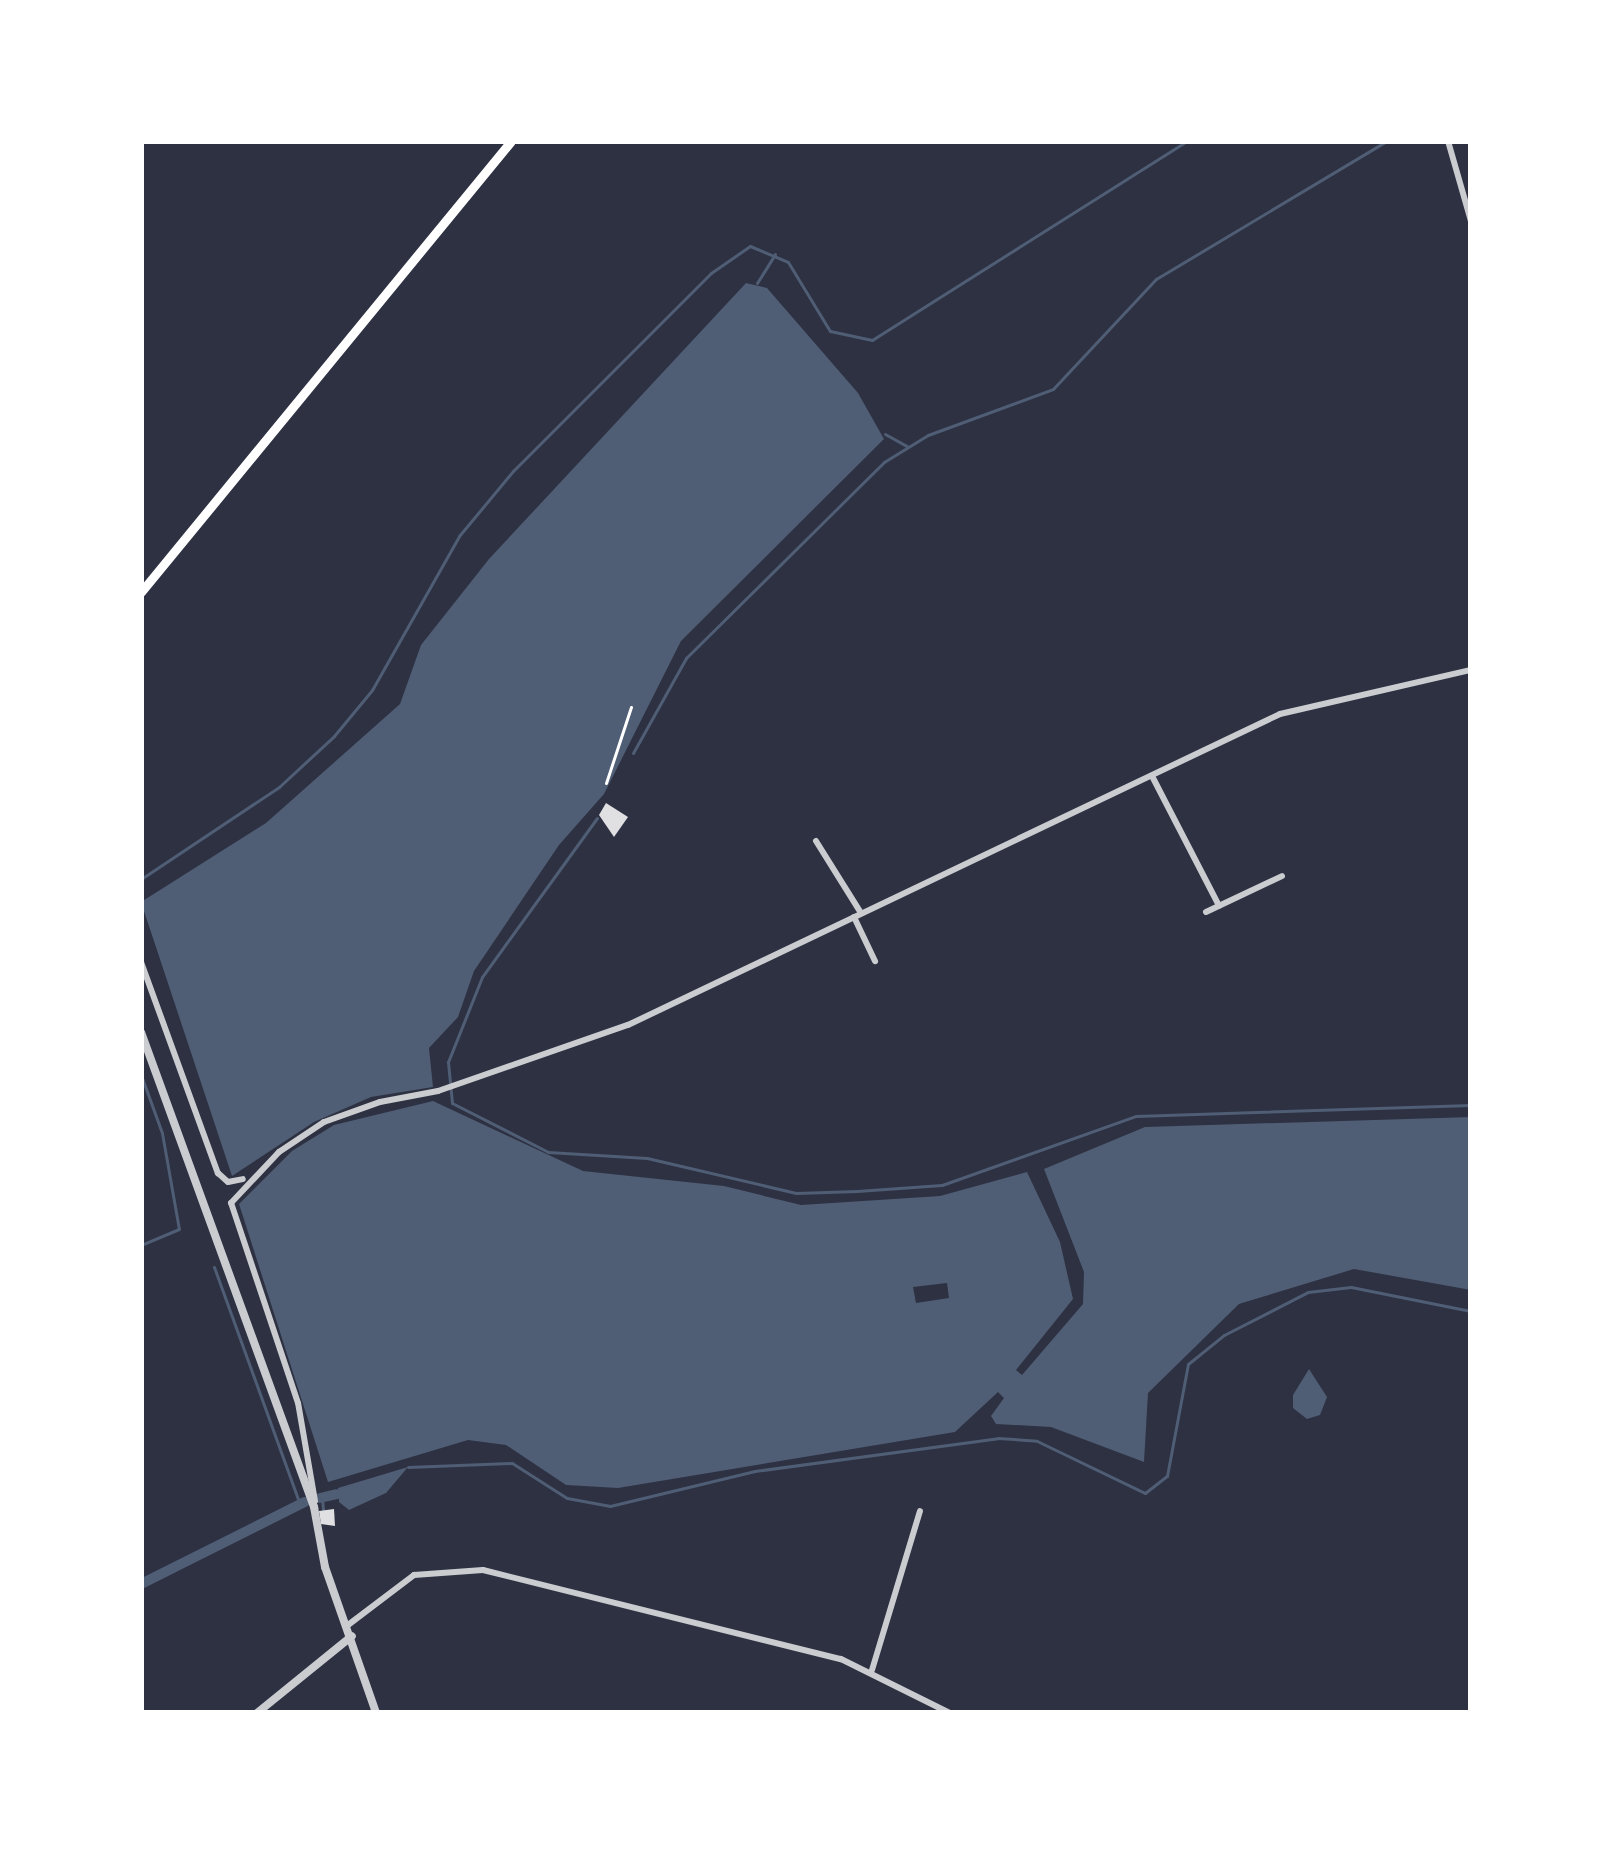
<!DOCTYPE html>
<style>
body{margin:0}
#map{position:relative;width:1612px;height:1854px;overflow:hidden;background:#2d3142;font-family:"Varela Round",sans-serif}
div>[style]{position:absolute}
.water>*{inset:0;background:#4f5d75}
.stream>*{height:3px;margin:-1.5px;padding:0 1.5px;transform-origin:1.5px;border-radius:1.5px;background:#4f5d75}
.canal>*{height:10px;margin:-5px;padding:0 5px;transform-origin:5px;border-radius:5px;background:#4f5d75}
.building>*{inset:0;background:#e0e0e3}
.path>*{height:3px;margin:-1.5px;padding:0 1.5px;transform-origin:1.5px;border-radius:1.5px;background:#fff}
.minor>*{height:6px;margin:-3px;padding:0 3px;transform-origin:3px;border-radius:3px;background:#caccd0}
.tertiary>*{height:8px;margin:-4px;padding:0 4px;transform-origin:4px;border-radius:4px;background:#caccd0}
.secondary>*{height:9px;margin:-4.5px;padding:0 4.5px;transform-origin:4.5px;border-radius:4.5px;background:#fff}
span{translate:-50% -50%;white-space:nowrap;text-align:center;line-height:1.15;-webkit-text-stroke:9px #fff;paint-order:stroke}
.frame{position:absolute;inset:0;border:144px solid #fff;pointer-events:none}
</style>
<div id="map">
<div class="water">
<div style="clip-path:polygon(746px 283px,767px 288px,858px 393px,884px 439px,681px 641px,604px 794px,559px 845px,474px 971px,458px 1017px,429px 1048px,433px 1087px,371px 1097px,314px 1122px,232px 1176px,141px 902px,266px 823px,400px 704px,421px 645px,489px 559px)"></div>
<div style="clip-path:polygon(evenodd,433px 1101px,583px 1171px,724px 1186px,801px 1205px,940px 1196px,1027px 1172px,1060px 1242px,1073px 1299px,1016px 1370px,1022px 1375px,1083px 1304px,1084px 1272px,1044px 1169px,1145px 1127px,1471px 1117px,1471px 1290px,1354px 1269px,1239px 1304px,1148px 1393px,1144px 1462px,1051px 1427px,996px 1424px,991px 1416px,1004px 1398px,998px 1392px,955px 1432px,618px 1488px,566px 1485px,506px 1445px,468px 1440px,328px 1482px,239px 1204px,292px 1151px,334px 1125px,433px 1101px,947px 1283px,949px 1298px,916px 1303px,913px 1287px,947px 1283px)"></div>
<div style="clip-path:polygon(1309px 1369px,1327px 1397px,1320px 1415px,1307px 1419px,1293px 1408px,1293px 1395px)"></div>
<div style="clip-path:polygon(408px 1467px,386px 1493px,349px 1510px,339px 1502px,338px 1488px)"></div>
</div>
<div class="stream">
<div style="left:757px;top:283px;width:34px;rotate:-58deg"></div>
<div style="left:885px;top:434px;width:25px;rotate:29deg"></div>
<div style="left:633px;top:753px;width:109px;rotate:-60.8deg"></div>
<div style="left:686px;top:658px;width:279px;rotate:-44.7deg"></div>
<div style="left:884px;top:462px;width:52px;rotate:-31.5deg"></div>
<div style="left:928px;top:435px;width:133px;rotate:-20.2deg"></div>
<div style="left:1053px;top:389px;width:151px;rotate:-46.9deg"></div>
<div style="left:1156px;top:279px;width:269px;rotate:-30.9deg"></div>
<div style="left:597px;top:818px;width:196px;rotate:125.9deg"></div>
<div style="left:482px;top:977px;width:92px;rotate:111.8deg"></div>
<div style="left:448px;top:1062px;width:41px;rotate:84.4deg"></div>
<div style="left:452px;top:1103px;width:108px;rotate:27deg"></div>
<div style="left:548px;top:1152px;width:99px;rotate:3.5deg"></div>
<div style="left:647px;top:1158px;width:153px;rotate:13.2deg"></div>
<div style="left:796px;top:1193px;width:61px;rotate:-1.9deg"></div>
<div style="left:857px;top:1191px;width:85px;rotate:-4deg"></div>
<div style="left:942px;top:1185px;width:206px;rotate:-19.6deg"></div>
<div style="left:1136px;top:1116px;width:335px;rotate:-1.9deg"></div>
<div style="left:141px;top:879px;width:166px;rotate:-33.7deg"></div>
<div style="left:279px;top:787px;width:75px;rotate:-42.8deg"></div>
<div style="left:334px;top:736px;width:60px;rotate:-50.4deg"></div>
<div style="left:372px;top:690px;width:177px;rotate:-60.5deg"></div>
<div style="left:459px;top:536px;width:85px;rotate:-50.3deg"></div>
<div style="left:513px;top:471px;width:280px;rotate:-45deg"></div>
<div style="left:711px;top:273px;width:47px;rotate:-34.7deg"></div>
<div style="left:750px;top:246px;width:41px;rotate:22.8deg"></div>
<div style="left:788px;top:262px;width:81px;rotate:58.7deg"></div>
<div style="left:830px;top:331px;width:43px;rotate:12.1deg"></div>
<div style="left:872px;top:340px;width:373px;rotate:-32.3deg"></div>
<div style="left:141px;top:1075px;width:62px;rotate:70.1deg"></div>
<div style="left:162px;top:1133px;width:97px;rotate:80deg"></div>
<div style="left:179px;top:1229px;width:41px;rotate:157.2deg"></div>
<div style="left:214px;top:1267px;width:252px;rotate:70.1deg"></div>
<div style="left:408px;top:1467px;width:104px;rotate:-2.2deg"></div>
<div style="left:512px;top:1463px;width:65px;rotate:32.5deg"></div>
<div style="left:567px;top:1498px;width:44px;rotate:10.5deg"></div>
<div style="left:610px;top:1506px;width:149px;rotate:-13.6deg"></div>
<div style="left:755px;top:1471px;width:245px;rotate:-7.7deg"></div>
<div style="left:998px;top:1438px;width:39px;rotate:4deg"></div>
<div style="left:1037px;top:1441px;width:120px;rotate:25.7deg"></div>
<div style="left:1145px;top:1493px;width:28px;rotate:-38deg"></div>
<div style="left:1167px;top:1476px;width:114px;rotate:-79.4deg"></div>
<div style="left:1188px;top:1364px;width:46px;rotate:-38.9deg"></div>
<div style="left:1224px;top:1335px;width:94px;rotate:-27.1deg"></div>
<div style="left:1308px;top:1292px;width:43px;rotate:-6.6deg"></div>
<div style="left:1351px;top:1287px;width:122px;rotate:11.3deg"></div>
<div style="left:322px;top:1498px;width:12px;rotate:85deg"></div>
</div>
<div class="canal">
<div style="left:320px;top:1498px;width:17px;rotate:-13deg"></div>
<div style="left:141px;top:1584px;width:183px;rotate:-26.6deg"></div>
</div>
<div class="building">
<div style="clip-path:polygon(606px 803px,628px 817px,614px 837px,599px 815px)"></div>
<div style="clip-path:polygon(334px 1509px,335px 1526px,321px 1524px,319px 1511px)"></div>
</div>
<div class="path">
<div style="left:606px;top:783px;width:80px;rotate:-71.8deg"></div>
</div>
<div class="minor">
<div style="left:1448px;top:141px;width:83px;rotate:74deg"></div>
<div style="left:1152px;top:776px;width:146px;rotate:62.7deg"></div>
<div style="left:816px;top:841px;width:85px;rotate:58deg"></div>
<div style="left:1206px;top:912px;width:84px;rotate:-25.3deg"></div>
<div style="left:854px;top:917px;width:49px;rotate:64.5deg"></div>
<div style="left:141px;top:962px;width:225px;rotate:70deg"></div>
<div style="left:218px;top:1173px;width:13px;rotate:42deg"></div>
<div style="left:228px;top:1182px;width:15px;rotate:-11deg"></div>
<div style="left:315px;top:1501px;width:99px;rotate:-99.8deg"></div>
<div style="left:298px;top:1403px;width:211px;rotate:-108.5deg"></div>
<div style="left:231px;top:1203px;width:70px;rotate:-46.7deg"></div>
<div style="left:279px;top:1152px;width:54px;rotate:-33.7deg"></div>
<div style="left:324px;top:1122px;width:59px;rotate:-19.7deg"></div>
<div style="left:380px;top:1102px;width:59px;rotate:-10.7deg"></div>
<div style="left:438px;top:1091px;width:201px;rotate:-19.2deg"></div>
<div style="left:628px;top:1025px;width:722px;rotate:-25.5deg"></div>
<div style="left:1280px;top:714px;width:196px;rotate:-13deg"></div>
<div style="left:348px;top:1625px;width:83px;rotate:-37.1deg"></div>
<div style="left:414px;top:1575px;width:69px;rotate:-4.1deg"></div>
<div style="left:483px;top:1570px;width:369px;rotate:14deg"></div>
<div style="left:841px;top:1659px;width:122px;rotate:26.4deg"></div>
<div style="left:872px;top:1670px;width:166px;rotate:-73.2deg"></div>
</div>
<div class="tertiary">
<div style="left:141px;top:1032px;width:506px;rotate:69.99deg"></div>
<div style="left:314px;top:1507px;width:61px;rotate:79.6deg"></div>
<div style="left:325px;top:1567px;width:155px;rotate:70.7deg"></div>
<div style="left:257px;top:1713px;width:122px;rotate:-39deg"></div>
</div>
<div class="secondary">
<div style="left:141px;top:592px;width:583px;rotate:-50.63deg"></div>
</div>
<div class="frame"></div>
</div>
